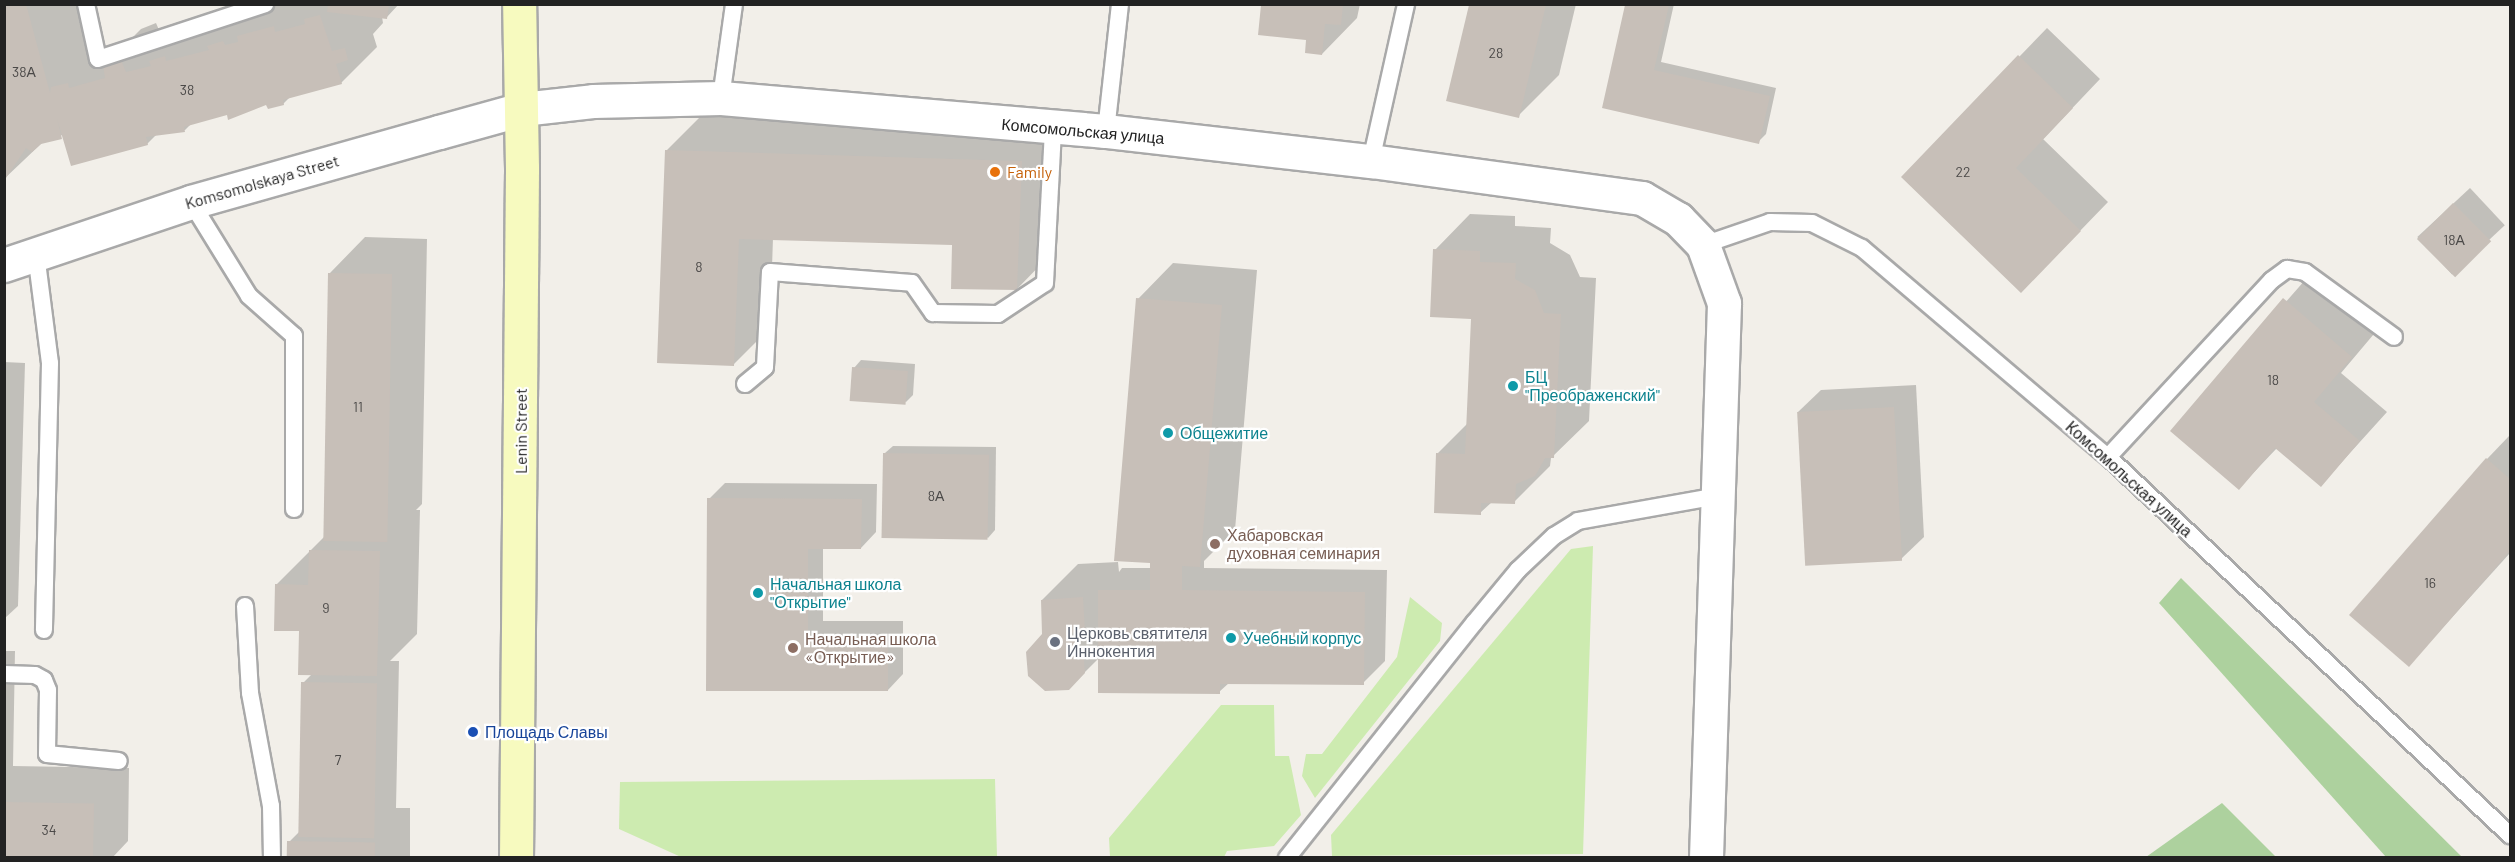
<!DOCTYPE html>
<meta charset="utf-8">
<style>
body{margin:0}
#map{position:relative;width:2515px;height:862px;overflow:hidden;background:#f2efe9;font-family:Barlow,sans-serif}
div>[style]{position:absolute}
.grass>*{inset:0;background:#cdebb0}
.forest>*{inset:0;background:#add19e}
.shadow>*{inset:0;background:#0003;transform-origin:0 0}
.building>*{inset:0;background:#c7bfb8;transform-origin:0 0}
.roads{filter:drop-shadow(2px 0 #a9a9a9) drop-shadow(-2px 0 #a9a9a9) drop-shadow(0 2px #a9a9a9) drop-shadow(0 -2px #a9a9a9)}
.lane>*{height:16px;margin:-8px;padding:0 8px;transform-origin:8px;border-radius:8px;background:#fff}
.street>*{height:33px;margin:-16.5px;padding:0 16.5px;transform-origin:16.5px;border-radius:16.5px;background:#fff}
.secondary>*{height:33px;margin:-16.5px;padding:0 16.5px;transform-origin:16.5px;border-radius:16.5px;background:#f7fabf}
.dots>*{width:16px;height:16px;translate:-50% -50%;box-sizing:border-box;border:3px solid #fff;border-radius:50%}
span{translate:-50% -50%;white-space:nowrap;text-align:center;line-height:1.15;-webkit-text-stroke:4.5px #fff;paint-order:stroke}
.number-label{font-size:14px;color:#4b4948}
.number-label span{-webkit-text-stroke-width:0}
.street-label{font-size:16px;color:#222}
.food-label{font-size:16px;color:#c56008}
.left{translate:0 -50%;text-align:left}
.culture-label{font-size:16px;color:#0d838f}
.education-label{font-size:16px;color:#785e54}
.worship-label{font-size:16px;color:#5b616d}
.transit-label{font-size:16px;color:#164399}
.frame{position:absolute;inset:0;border:6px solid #222;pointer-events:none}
</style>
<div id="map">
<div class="grass">
<div style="clip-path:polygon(1593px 546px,1583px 854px,1332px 856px,1331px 835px,1571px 549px)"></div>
<div style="clip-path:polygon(1410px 597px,1442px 623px,1440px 641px,1315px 798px,1302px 776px,1306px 754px,1322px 754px,1397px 657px)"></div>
<div style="clip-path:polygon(1221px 705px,1274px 705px,1275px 756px,1289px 756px,1301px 815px,1274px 846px,1227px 851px,1224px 857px,1110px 857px,1109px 838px)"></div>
<div style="clip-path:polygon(995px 779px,997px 857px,681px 857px,619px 829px,620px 782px)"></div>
</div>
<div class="forest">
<div style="clip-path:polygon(2181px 578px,2462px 857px,2386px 857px,2159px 603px)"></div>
<div style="clip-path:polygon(2222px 803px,2276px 857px,2146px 857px)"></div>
</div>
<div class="shadow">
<div style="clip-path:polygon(4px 4px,77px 4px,90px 52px,104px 53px,122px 48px,141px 29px,156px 23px,162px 37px,271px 4px,399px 4px,387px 17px,382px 17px,383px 23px,373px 34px,377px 47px,341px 83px,290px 97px,283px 104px,267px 103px,192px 123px,185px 130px,157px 134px,147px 144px,65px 134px,43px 142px,4px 179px)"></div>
<div style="clip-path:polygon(1263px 4px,1360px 4px,1357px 18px,1322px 54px,1308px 38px,1260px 33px)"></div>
<div style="clip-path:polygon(1470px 4px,1576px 4px,1559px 75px,1518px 116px,1448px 100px)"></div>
<div style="clip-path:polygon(1627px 4px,1674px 4px,1661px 62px,1776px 88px,1766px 134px,1758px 142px,1603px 107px)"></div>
<div style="clip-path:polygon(2047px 28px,2100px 79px,2043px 139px,2108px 202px,2049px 263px,1903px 177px)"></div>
<div style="clip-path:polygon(702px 115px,1057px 126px,1052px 253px,1017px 289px,953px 244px,773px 238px,770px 328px,734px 364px,666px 151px)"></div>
<div style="left:2470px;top:188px;width:51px;height:72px;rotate:47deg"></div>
<div style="clip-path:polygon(1470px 214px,1515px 216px,1515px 226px,1551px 228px,1550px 243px,1570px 255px,1580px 277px,1596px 278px,1589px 421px,1551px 458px,1550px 466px,1514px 502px,1492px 502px,1480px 513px,1438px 453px,1468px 423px,1473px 318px,1435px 250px)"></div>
<div style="clip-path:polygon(365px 237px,427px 239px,422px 504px,416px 510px,420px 510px,417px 634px,390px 661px,399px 661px,396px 808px,410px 808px,410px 858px,289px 858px,289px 842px,300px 831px,303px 683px,312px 674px,300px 629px,276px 585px,325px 536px,330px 273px)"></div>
<div style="clip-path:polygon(1173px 263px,1257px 270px,1235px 530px,1204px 561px,1204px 568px,1387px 570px,1385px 661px,1363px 683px,1229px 683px,1219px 692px,1100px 657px,1068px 689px,1044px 635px,1042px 600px,1078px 564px,1118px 562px,1119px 572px,1122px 568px,1151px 568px,1138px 299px)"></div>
<div style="clip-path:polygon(2313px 271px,2379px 328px,2341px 373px,2387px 412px,2321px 485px,2277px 448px,2239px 488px,2172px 431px)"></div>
<div style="clip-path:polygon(861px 360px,915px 364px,913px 395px,906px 402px,854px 368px)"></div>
<div style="clip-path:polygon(4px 362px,25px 363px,18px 606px,4px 619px)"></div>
<div style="clip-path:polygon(1916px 385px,1924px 537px,1901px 559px,1798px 412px,1821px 390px)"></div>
<div style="clip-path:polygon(2510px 435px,2510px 553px,2409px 665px,2487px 459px)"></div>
<div style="clip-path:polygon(893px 446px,996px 447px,995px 530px,988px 538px,885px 453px)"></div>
<div style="clip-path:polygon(725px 483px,877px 484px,876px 532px,861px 548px,823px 548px,823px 621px,903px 621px,903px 674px,888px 690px,707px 689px,709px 499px)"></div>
<div style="clip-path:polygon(4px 651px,15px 651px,13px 766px,129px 768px,128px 841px,112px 858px,4px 858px)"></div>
</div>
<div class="building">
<div style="clip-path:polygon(4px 4px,26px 4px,50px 93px,51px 87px,68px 83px,69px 88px,105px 78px,103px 64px,120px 58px,126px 72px,151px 66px,149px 61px,165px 56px,166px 61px,209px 50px,207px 46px,223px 41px,225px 45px,238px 42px,237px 36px,274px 26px,275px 32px,305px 24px,304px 19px,320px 15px,332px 51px,345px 48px,348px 60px,336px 64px,342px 84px,283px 100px,284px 105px,268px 109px,266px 105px,228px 120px,227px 115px,184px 127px,185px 132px,146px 137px,148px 145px,71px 166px,57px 119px,62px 139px,41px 144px,32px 152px,26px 148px,4px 181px)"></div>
<div style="clip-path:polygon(328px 4px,389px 4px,387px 19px,327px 12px)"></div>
<div style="clip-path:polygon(1261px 5px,1343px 5px,1341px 25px,1325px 24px,1322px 55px,1305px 53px,1306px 40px,1258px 35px)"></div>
<div style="clip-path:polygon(1469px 5px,1546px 5px,1519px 118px,1446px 101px)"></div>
<div style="clip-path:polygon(1625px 5px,1669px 5px,1654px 70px,1770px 96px,1759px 144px,1602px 108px)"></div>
<div style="clip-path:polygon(2018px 55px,2073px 108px,2016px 168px,2081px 231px,2021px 293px,1901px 177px)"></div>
<div style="clip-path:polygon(665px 150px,1022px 161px,1017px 290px,951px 289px,952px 245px,739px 239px,734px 366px,657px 363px)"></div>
<div style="left:2453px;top:203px;width:54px;height:51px;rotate:45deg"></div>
<div style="clip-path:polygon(1433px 249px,1480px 251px,1480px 262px,1516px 263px,1515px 279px,1535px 290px,1544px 313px,1561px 314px,1554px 458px,1545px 458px,1535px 476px,1516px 484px,1515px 504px,1481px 503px,1481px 515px,1434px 513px,1436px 453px,1465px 454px,1471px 319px,1430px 317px)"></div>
<div style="left:328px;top:273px;width:64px;height:268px;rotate:1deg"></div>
<div style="clip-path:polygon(1136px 298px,1222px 305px,1200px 567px,1182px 566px,1182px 590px,1365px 592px,1364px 685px,1220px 684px,1220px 694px,1098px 693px,1098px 590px,1150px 590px,1150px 563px,1114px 561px)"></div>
<div style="clip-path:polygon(2283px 298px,2352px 357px,2314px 402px,2360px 441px,2321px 487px,2275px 448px,2239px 490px,2170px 431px)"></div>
<div style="left:852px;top:367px;width:56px;height:34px;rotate:4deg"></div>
<div style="left:1894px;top:407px;width:154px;height:97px;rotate:87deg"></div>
<div style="left:883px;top:453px;width:106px;height:85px;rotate:1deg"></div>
<div style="clip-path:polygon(2486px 458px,2510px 479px,2510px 551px,2409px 667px,2349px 615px)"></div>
<div style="clip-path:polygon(707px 498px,862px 499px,861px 549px,808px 549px,808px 636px,888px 637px,888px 691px,706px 691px)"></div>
<div style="clip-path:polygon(309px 550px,380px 551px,377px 676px,298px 675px,299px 631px,274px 631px,275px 584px,308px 585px)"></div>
<div style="clip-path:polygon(1083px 597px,1085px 632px,1066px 633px,1083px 649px,1085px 673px,1069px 690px,1045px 691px,1028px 676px,1026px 652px,1042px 634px,1041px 600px)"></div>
<div style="left:301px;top:682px;width:76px;height:155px;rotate:1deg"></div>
<div style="left:4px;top:802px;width:90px;height:56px;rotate:1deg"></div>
<div style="left:287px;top:841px;width:88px;height:17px;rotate:1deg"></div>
</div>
<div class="roads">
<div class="lane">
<div style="left:86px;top:4px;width:56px;rotate:77.7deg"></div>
<div style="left:98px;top:59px;width:176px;rotate:-18.2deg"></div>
<div style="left:721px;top:98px;width:95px;rotate:-82.1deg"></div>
<div style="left:1106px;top:131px;width:128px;rotate:-83.7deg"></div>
<div style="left:1371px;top:161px;width:161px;rotate:-77.4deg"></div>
<div style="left:191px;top:202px;width:110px;rotate:58.3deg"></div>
<div style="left:249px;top:296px;width:60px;rotate:41.6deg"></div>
<div style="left:294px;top:336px;width:173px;rotate:90deg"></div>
<div style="left:1703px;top:245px;width:71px;rotate:-18.9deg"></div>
<div style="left:1770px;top:222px;width:42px;rotate:1.4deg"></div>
<div style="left:1812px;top:223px;width:56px;rotate:26.6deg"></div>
<div style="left:1862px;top:248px;width:323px;rotate:40.4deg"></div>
<div style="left:2108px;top:457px;width:552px;rotate:43.24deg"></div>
<div style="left:36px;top:254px;width:110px;rotate:82.7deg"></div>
<div style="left:50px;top:363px;width:267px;rotate:91.3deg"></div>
<div style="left:745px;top:384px;width:26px;rotate:-40deg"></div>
<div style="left:765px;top:367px;width:95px;rotate:-87deg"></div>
<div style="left:770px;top:272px;width:142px;rotate:4.4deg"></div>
<div style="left:912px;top:283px;width:37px;rotate:55deg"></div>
<div style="left:933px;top:313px;width:65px;rotate:0.9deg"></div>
<div style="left:998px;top:314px;width:56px;rotate:-33.4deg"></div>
<div style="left:1045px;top:283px;width:154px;rotate:-87deg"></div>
<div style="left:2108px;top:457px;width:241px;rotate:-47.2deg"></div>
<div style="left:2272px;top:280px;width:19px;rotate:-36deg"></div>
<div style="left:2287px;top:269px;width:18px;rotate:9deg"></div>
<div style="left:2305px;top:272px;width:110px;rotate:36.1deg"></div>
<div style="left:245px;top:606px;width:87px;rotate:86.7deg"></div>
<div style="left:250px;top:693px;width:115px;rotate:79.5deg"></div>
<div style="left:271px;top:806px;width:52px;rotate:88.9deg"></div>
<div style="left:4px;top:674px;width:31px;rotate:2deg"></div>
<div style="left:35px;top:675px;width:10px;rotate:29deg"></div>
<div style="left:44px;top:680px;width:11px;rotate:68deg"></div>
<div style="left:48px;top:690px;width:64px;rotate:90.9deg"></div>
<div style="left:47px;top:754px;width:72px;rotate:5.6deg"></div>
<div style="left:1287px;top:858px;width:300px;rotate:-51.5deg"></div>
<div style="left:1474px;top:623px;width:69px;rotate:-50.3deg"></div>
<div style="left:1518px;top:570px;width:50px;rotate:-43.4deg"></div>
<div style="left:1554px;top:536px;width:28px;rotate:-32deg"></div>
<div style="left:1578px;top:521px;width:142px;rotate:-10.1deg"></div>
</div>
<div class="street">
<div style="left:4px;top:265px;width:197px;rotate:-18.6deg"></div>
<div style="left:191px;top:202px;width:258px;rotate:-15.8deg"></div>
<div style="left:439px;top:132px;width:86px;rotate:-15.5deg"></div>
<div style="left:522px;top:109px;width:71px;rotate:-6.4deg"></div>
<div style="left:593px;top:101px;width:128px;rotate:-1.3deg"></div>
<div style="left:721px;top:98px;width:386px;rotate:4.9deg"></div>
<div style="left:1106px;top:131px;width:267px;rotate:6.5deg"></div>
<div style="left:1371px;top:161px;width:274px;rotate:7.8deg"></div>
<div style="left:1642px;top:198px;width:42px;rotate:30.3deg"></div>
<div style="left:1678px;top:219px;width:36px;rotate:46deg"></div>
<div style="left:1703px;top:245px;width:62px;rotate:70.1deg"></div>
<div style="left:1724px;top:303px;width:555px;rotate:91.86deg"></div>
</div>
<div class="secondary">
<div style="left:516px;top:858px;width:690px;rotate:-89.5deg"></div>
<div style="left:522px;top:168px;width:164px;rotate:-91deg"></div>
</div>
</div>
<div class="dots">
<div style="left:995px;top:172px;background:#e8710a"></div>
<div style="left:1513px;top:386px;background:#0f9aa8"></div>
<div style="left:1168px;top:433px;background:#0f9aa8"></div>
<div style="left:1215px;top:544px;background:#8d6e63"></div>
<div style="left:758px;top:593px;background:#0f9aa8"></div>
<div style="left:1231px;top:638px;background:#0f9aa8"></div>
<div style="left:1055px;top:642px;background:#6b7280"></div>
<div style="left:793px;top:648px;background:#8d6e63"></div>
<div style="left:473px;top:732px;background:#1a4fb4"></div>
</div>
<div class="number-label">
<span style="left:1496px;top:53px">28</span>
<span style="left:24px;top:72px">38А</span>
<span style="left:187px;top:90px">38</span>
<span style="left:1963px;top:172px">22</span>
<span style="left:2454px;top:240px">18А</span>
<span style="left:699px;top:267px">8</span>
<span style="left:2273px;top:380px">18</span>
<span style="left:358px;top:407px">11</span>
<span style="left:936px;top:496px">8А</span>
<span style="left:2430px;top:583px">16</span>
<span style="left:326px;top:608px">9</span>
<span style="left:338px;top:760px">7</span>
<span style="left:49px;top:830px">34</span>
</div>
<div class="street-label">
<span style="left:1083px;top:131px;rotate:5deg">Комсомольская улица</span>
<span style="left:262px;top:182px;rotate:-16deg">Komsomolskaya Street</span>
<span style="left:521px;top:431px;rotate:-90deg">Lenin Street</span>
<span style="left:2129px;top:479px;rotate:42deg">Комсомольская улица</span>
</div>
<div class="food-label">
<span class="left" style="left:1007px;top:172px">Family</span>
</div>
<div class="culture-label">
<span class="left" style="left:1525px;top:386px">БЦ<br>"Преображенский"</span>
<span class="left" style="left:1180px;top:433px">Общежитие</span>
<span class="left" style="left:770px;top:593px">Начальная школа<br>"Открытие"</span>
<span class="left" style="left:1243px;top:638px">Учебный корпус</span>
</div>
<div class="education-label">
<span class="left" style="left:1227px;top:544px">Хабаровская<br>духовная семинария</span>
<span class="left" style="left:805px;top:648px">Начальная школа<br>«Открытие»</span>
</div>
<div class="worship-label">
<span class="left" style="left:1067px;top:642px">Церковь святителя<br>Иннокентия</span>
</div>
<div class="transit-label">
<span class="left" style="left:485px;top:732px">Площадь Славы</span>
</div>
<div class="frame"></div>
</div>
